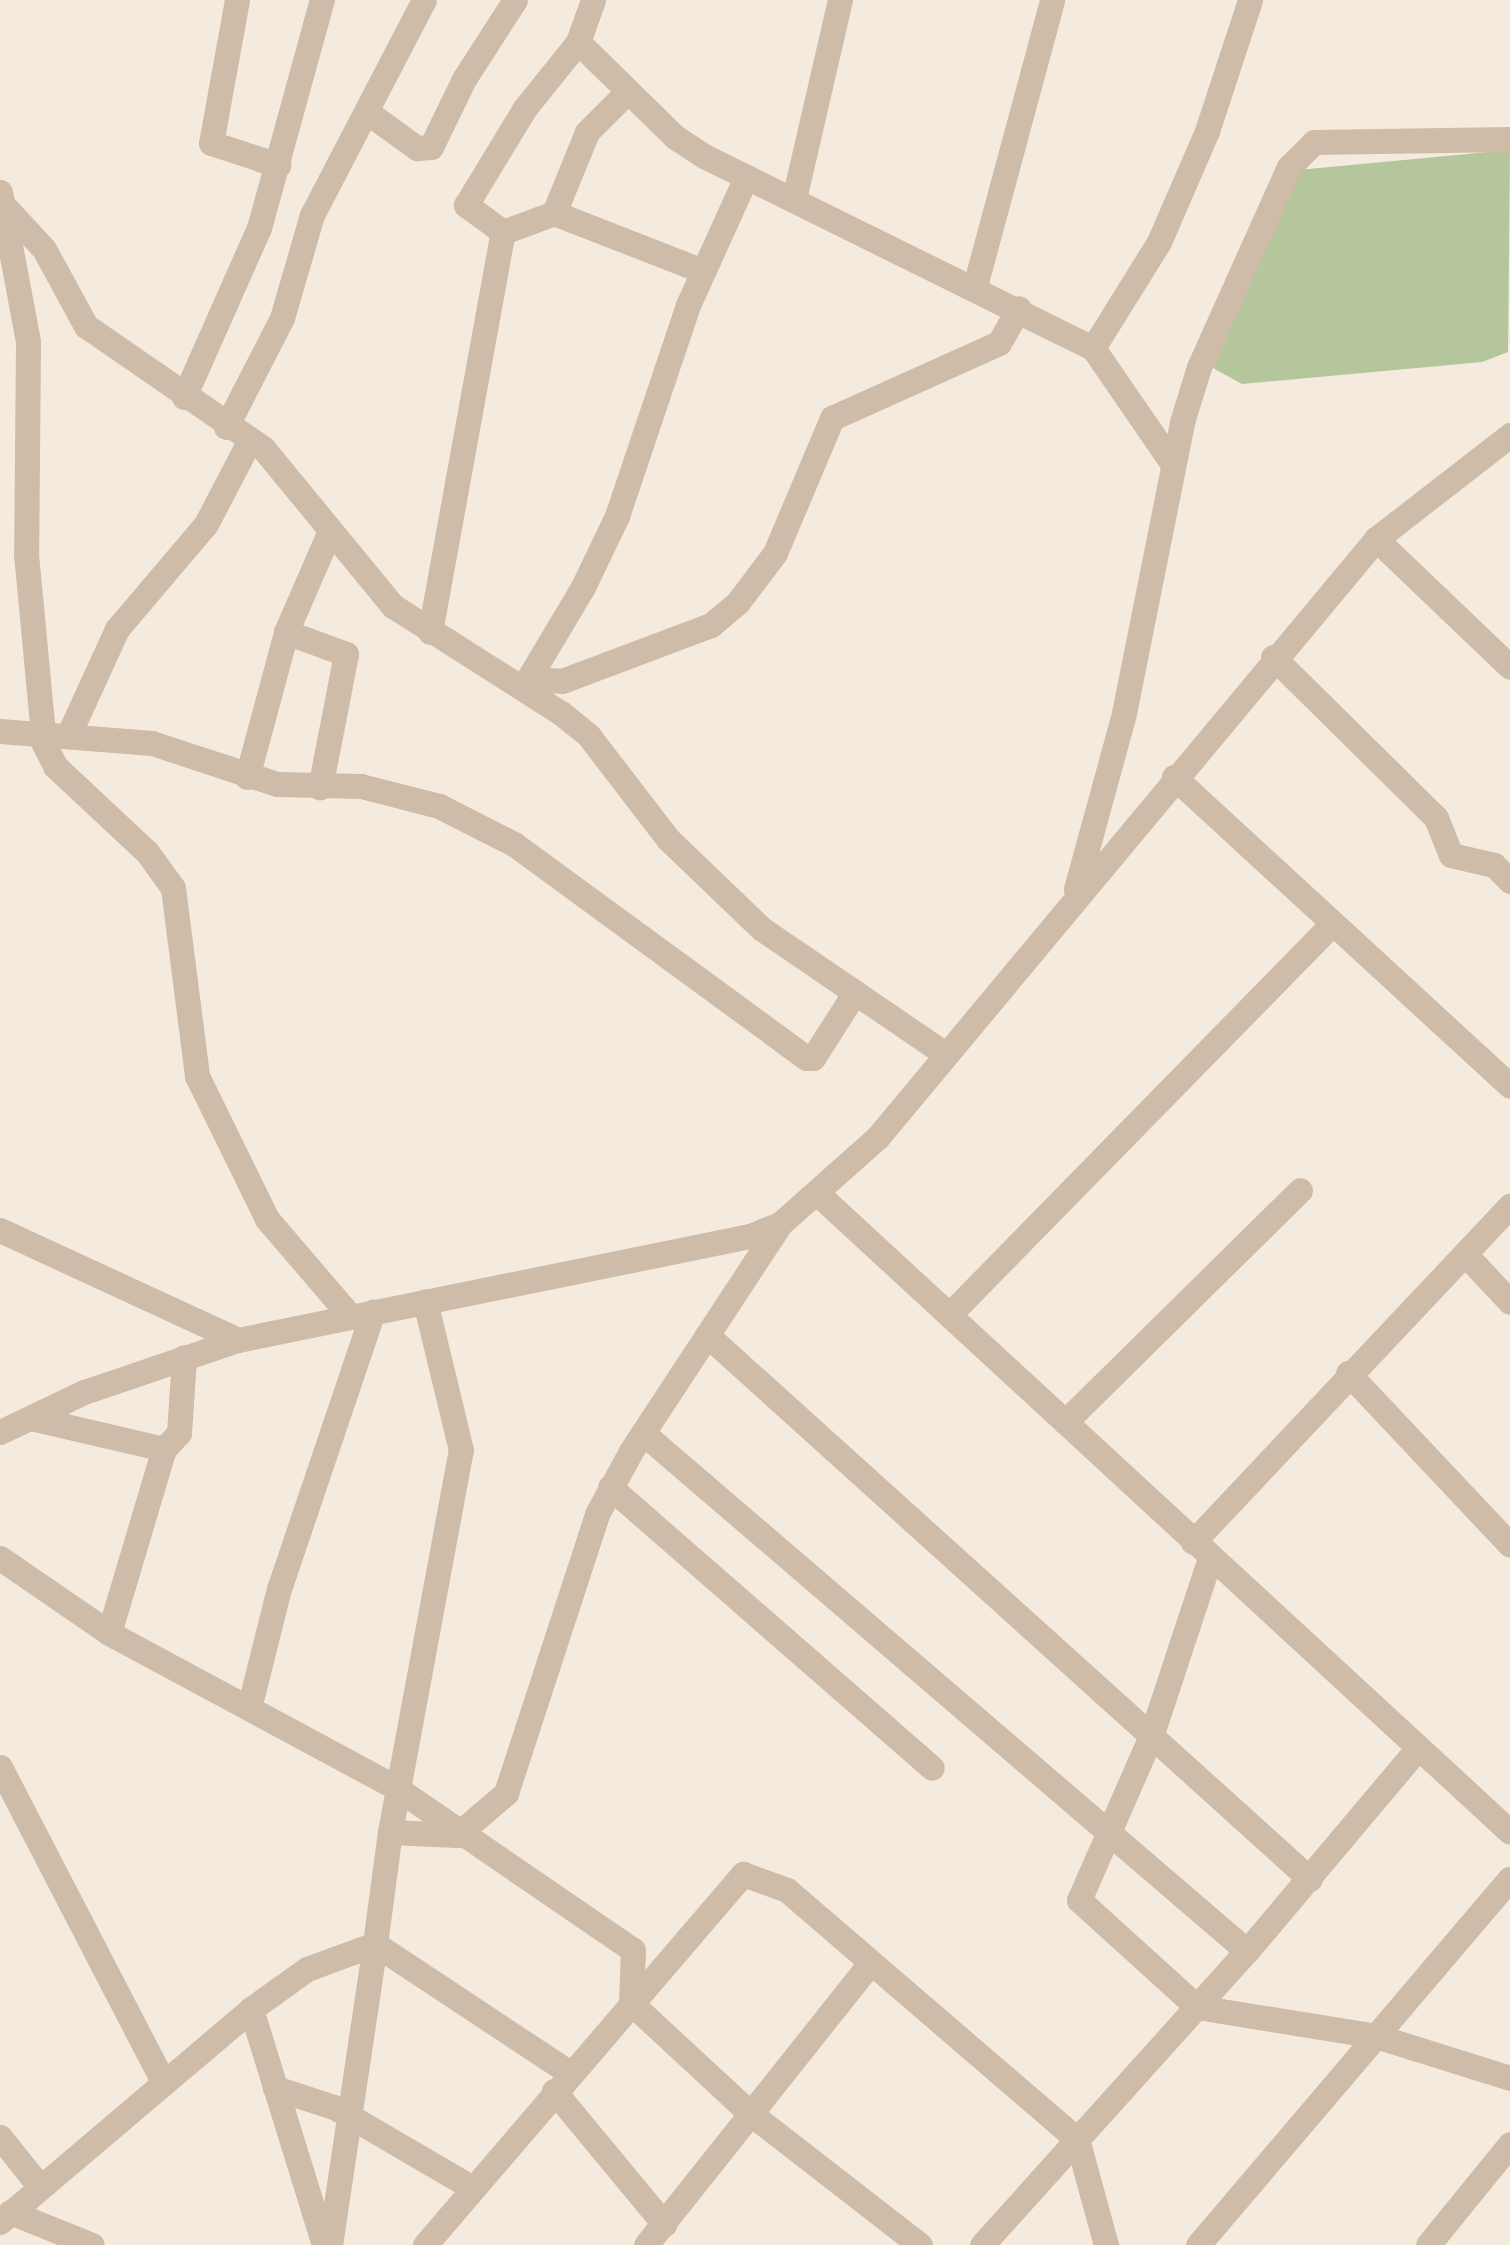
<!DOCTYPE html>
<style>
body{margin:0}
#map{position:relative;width:1510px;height:2245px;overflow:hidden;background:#f4ebde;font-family:Jost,sans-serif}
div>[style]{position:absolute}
.green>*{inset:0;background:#b5c59c}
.street>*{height:25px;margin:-12.5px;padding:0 12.5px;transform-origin:12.5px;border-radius:12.5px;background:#cebba8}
span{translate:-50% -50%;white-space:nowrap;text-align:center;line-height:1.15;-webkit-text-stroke:8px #fbf4eb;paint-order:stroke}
</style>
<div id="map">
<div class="green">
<div style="clip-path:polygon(1510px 150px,1508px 352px,1482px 362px,1242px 384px,1213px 368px,1298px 170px)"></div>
</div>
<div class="street">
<div style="left:237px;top:0;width:145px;rotate:100.3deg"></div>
<div style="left:211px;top:143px;width:71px;rotate:18.2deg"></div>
<div style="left:578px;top:42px;width:136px;rotate:44.4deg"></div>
<div style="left:675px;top:137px;width:37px;rotate:33deg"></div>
<div style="left:706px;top:157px;width:432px;rotate:26.3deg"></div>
<div style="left:1093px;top:348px;width:140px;rotate:55.5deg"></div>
<div style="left:367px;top:112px;width:62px;rotate:35.8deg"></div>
<div style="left:417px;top:148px;width:14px;rotate:-4deg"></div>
<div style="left:431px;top:147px;width:76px;rotate:-64.1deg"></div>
<div style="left:464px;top:79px;width:94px;rotate:-57.2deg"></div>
<div style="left:0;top:192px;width:153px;rotate:79.4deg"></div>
<div style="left:28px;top:342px;width:212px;rotate:90.5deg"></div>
<div style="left:26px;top:554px;width:191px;rotate:84.6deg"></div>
<div style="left:44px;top:744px;width:25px;rotate:63deg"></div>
<div style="left:55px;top:766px;width:126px;rotate:43.1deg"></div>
<div style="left:147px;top:852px;width:44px;rotate:54.2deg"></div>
<div style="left:173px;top:888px;width:190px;rotate:82.7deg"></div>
<div style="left:197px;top:1076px;width:159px;rotate:63.9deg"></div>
<div style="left:267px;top:1219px;width:128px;rotate:49.4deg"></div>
<div style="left:794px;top:199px;width:204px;rotate:-77deg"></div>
<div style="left:7px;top:209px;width:54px;rotate:47.2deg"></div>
<div style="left:44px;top:249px;width:88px;rotate:61.4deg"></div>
<div style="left:86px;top:326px;width:215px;rotate:34.6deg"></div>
<div style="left:263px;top:448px;width:205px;rotate:50.6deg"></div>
<div style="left:393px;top:606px;width:199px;rotate:32.5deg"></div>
<div style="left:561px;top:713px;width:36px;rotate:39deg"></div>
<div style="left:589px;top:736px;width:130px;rotate:52.5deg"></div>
<div style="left:668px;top:839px;width:130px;rotate:43.8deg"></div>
<div style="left:762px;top:929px;width:220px;rotate:34.3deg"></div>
<div style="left:554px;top:213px;width:160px;rotate:21.3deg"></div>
<div style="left:503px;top:232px;width:46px;rotate:-143.9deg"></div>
<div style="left:466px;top:205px;width:114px;rotate:-58.7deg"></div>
<div style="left:525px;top:108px;width:85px;rotate:-51.2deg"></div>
<div style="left:578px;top:42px;width:45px;rotate:-70.3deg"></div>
<div style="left:975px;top:286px;width:296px;rotate:-74.9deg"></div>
<div style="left:1093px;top:348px;width:125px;rotate:-58.1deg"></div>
<div style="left:1159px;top:242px;width:121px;rotate:-66.6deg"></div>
<div style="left:1207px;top:131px;width:138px;rotate:-71.8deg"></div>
<div style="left:184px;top:397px;width:185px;rotate:-66.1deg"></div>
<div style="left:259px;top:228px;width:237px;rotate:-74.6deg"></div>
<div style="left:226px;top:427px;width:123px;rotate:-62.8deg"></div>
<div style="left:282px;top:318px;width:107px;rotate:-73.8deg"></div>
<div style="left:312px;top:215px;width:242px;rotate:-62.5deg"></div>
<div style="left:1376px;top:539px;width:185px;rotate:43.7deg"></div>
<div style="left:286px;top:632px;width:64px;rotate:20.1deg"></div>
<div style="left:346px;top:654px;width:136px;rotate:101deg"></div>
<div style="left:430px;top:632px;width:407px;rotate:-79.7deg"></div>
<div style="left:503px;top:232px;width:54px;rotate:-20.4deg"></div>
<div style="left:554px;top:213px;width:87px;rotate:-67.8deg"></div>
<div style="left:587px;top:132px;width:58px;rotate:-45deg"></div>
<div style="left:1273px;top:657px;width:229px;rotate:44.6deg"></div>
<div style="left:1436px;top:818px;width:40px;rotate:68deg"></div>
<div style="left:1451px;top:855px;width:44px;rotate:13.1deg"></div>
<div style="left:1494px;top:865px;width:23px;rotate:45deg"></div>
<div style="left:528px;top:679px;width:34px;rotate:3deg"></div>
<div style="left:562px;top:681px;width:159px;rotate:-20.6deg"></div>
<div style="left:711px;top:625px;width:35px;rotate:-40deg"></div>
<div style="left:738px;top:602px;width:61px;rotate:-52.9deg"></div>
<div style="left:775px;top:553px;width:147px;rotate:-67.1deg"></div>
<div style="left:832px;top:418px;width:183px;rotate:-24.2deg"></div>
<div style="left:999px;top:343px;width:40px;rotate:-60.3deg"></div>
<div style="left:524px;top:686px;width:115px;rotate:-59.2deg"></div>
<div style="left:583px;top:587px;width:79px;rotate:-64.4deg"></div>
<div style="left:617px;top:516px;width:223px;rotate:-71.4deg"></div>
<div style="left:688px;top:305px;width:141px;rotate:-65.6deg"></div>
<div style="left:0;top:731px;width:152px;rotate:4.5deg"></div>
<div style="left:152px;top:743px;width:132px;rotate:18.2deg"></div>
<div style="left:277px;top:784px;width:84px;rotate:1.4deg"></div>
<div style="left:361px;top:786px;width:81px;rotate:14.4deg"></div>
<div style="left:439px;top:806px;width:84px;rotate:26.9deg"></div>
<div style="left:514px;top:844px;width:362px;rotate:36.2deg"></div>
<div style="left:806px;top:1058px;width:7px"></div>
<div style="left:813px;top:1058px;width:78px;rotate:-57.5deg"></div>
<div style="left:68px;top:736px;width:118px;rotate:-65.4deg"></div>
<div style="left:117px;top:629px;width:138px;rotate:-49.7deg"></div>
<div style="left:206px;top:524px;width:95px;rotate:-62.4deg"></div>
<div style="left:247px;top:777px;width:150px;rotate:-74.9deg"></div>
<div style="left:286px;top:632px;width:108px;rotate:-66.5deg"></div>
<div style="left:1174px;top:777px;width:456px;rotate:42.6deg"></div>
<div style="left:1076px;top:889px;width:182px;rotate:-74.7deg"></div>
<div style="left:1124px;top:713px;width:297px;rotate:-78.7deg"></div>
<div style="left:1182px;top:422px;width:58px;rotate:-72.8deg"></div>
<div style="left:1199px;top:367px;width:219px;rotate:-65.8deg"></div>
<div style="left:1289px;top:167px;width:35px;rotate:-45deg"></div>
<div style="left:1314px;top:142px;width:196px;rotate:-0.9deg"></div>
<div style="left:818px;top:1194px;width:941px;rotate:42.67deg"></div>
<div style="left:0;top:1230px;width:262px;rotate:24.8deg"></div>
<div style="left:1466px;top:1255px;width:64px;rotate:46.9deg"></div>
<div style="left:950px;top:1314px;width:547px;rotate:-45.59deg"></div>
<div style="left:707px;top:1335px;width:812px;rotate:42.06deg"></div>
<div style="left:1348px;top:1373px;width:236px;rotate:46.7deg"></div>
<div style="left:31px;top:1418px;width:137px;rotate:13.1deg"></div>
<div style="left:1065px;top:1422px;width:330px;rotate:-44.6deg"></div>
<div style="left:0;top:1432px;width:93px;rotate:-25.5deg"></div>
<div style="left:84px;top:1392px;width:163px;rotate:-18.7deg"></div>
<div style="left:238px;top:1340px;width:522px;rotate:-11.48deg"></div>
<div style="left:750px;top:1236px;width:32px;rotate:-22deg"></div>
<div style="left:780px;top:1224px;width:130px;rotate:-41.6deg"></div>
<div style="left:877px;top:1138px;width:780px;rotate:-50.2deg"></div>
<div style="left:1376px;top:539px;width:170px;rotate:-37.8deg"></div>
<div style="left:643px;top:1433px;width:796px;rotate:40.62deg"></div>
<div style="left:610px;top:1487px;width:427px;rotate:41.1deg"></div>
<div style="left:1193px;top:1542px;width:462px;rotate:-46.7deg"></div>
<div style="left:0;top:1558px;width:132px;rotate:34.5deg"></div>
<div style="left:109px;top:1633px;width:325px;rotate:28.3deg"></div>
<div style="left:395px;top:1787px;width:288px;rotate:34.4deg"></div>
<div style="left:633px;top:1950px;width:53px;rotate:92.2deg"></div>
<div style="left:631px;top:2003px;width:163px;rotate:42.8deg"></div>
<div style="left:751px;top:2114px;width:214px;rotate:37.8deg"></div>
<div style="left:1210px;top:1558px;width:188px;rotate:108.3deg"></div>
<div style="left:1151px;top:1736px;width:179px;rotate:113.7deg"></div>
<div style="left:1079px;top:1900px;width:159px;rotate:42.2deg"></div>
<div style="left:1197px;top:2007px;width:181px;rotate:9.2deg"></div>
<div style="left:1376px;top:2036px;width:140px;rotate:17.4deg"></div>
<div style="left:109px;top:1633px;width:192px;rotate:-73.4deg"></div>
<div style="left:164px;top:1449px;width:22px;rotate:-47deg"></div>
<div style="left:179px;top:1433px;width:76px;rotate:-86.2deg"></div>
<div style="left:249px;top:1708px;width:123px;rotate:-75.9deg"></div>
<div style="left:279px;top:1589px;width:293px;rotate:-71.3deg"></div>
<div style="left:0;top:1767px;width:356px;rotate:62.6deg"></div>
<div style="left:390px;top:1832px;width:389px;rotate:-79.5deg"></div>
<div style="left:461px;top:1450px;width:153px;rotate:-103.6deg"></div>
<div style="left:251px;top:2009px;width:247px;rotate:72.8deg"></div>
<div style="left:275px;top:2088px;width:62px;rotate:17.9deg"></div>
<div style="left:334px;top:2107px;width:159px;rotate:30.3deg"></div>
<div style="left:554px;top:2091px;width:173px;rotate:50.4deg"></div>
<div style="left:0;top:2137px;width:64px;rotate:51.3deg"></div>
<div style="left:10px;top:2212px;width:88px;rotate:21.9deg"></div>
<div style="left:0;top:2222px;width:329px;rotate:-40.3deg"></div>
<div style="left:251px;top:2009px;width:69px;rotate:-35.5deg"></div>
<div style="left:307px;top:1969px;width:72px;rotate:-20.2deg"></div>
<div style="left:375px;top:1944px;width:113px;rotate:-82.4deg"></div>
<div style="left:390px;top:1832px;width:67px;rotate:2.6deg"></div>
<div style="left:457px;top:1835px;width:65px;rotate:-40.6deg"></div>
<div style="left:506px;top:1793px;width:293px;rotate:-71.9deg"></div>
<div style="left:597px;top:1514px;width:72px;rotate:-61.6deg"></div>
<div style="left:631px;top:1451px;width:272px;rotate:-56.7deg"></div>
<div style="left:330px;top:2245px;width:304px;rotate:-81.5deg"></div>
<div style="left:375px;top:1944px;width:234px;rotate:33.5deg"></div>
<div style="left:425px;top:2245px;width:489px;rotate:-49.4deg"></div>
<div style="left:743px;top:1874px;width:47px;rotate:20deg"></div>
<div style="left:787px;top:1890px;width:382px;rotate:40.7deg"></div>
<div style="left:1077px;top:2139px;width:110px;rotate:74.7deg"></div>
<div style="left:646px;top:2245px;width:357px;rotate:-51.5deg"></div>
<div style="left:982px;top:2245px;width:396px;rotate:-48deg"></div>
<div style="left:1247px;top:1951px;width:264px;rotate:-49.9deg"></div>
<div style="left:1198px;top:2245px;width:481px;rotate:-49.6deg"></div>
<div style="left:1428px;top:2245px;width:130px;rotate:-50.9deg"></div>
</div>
</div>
